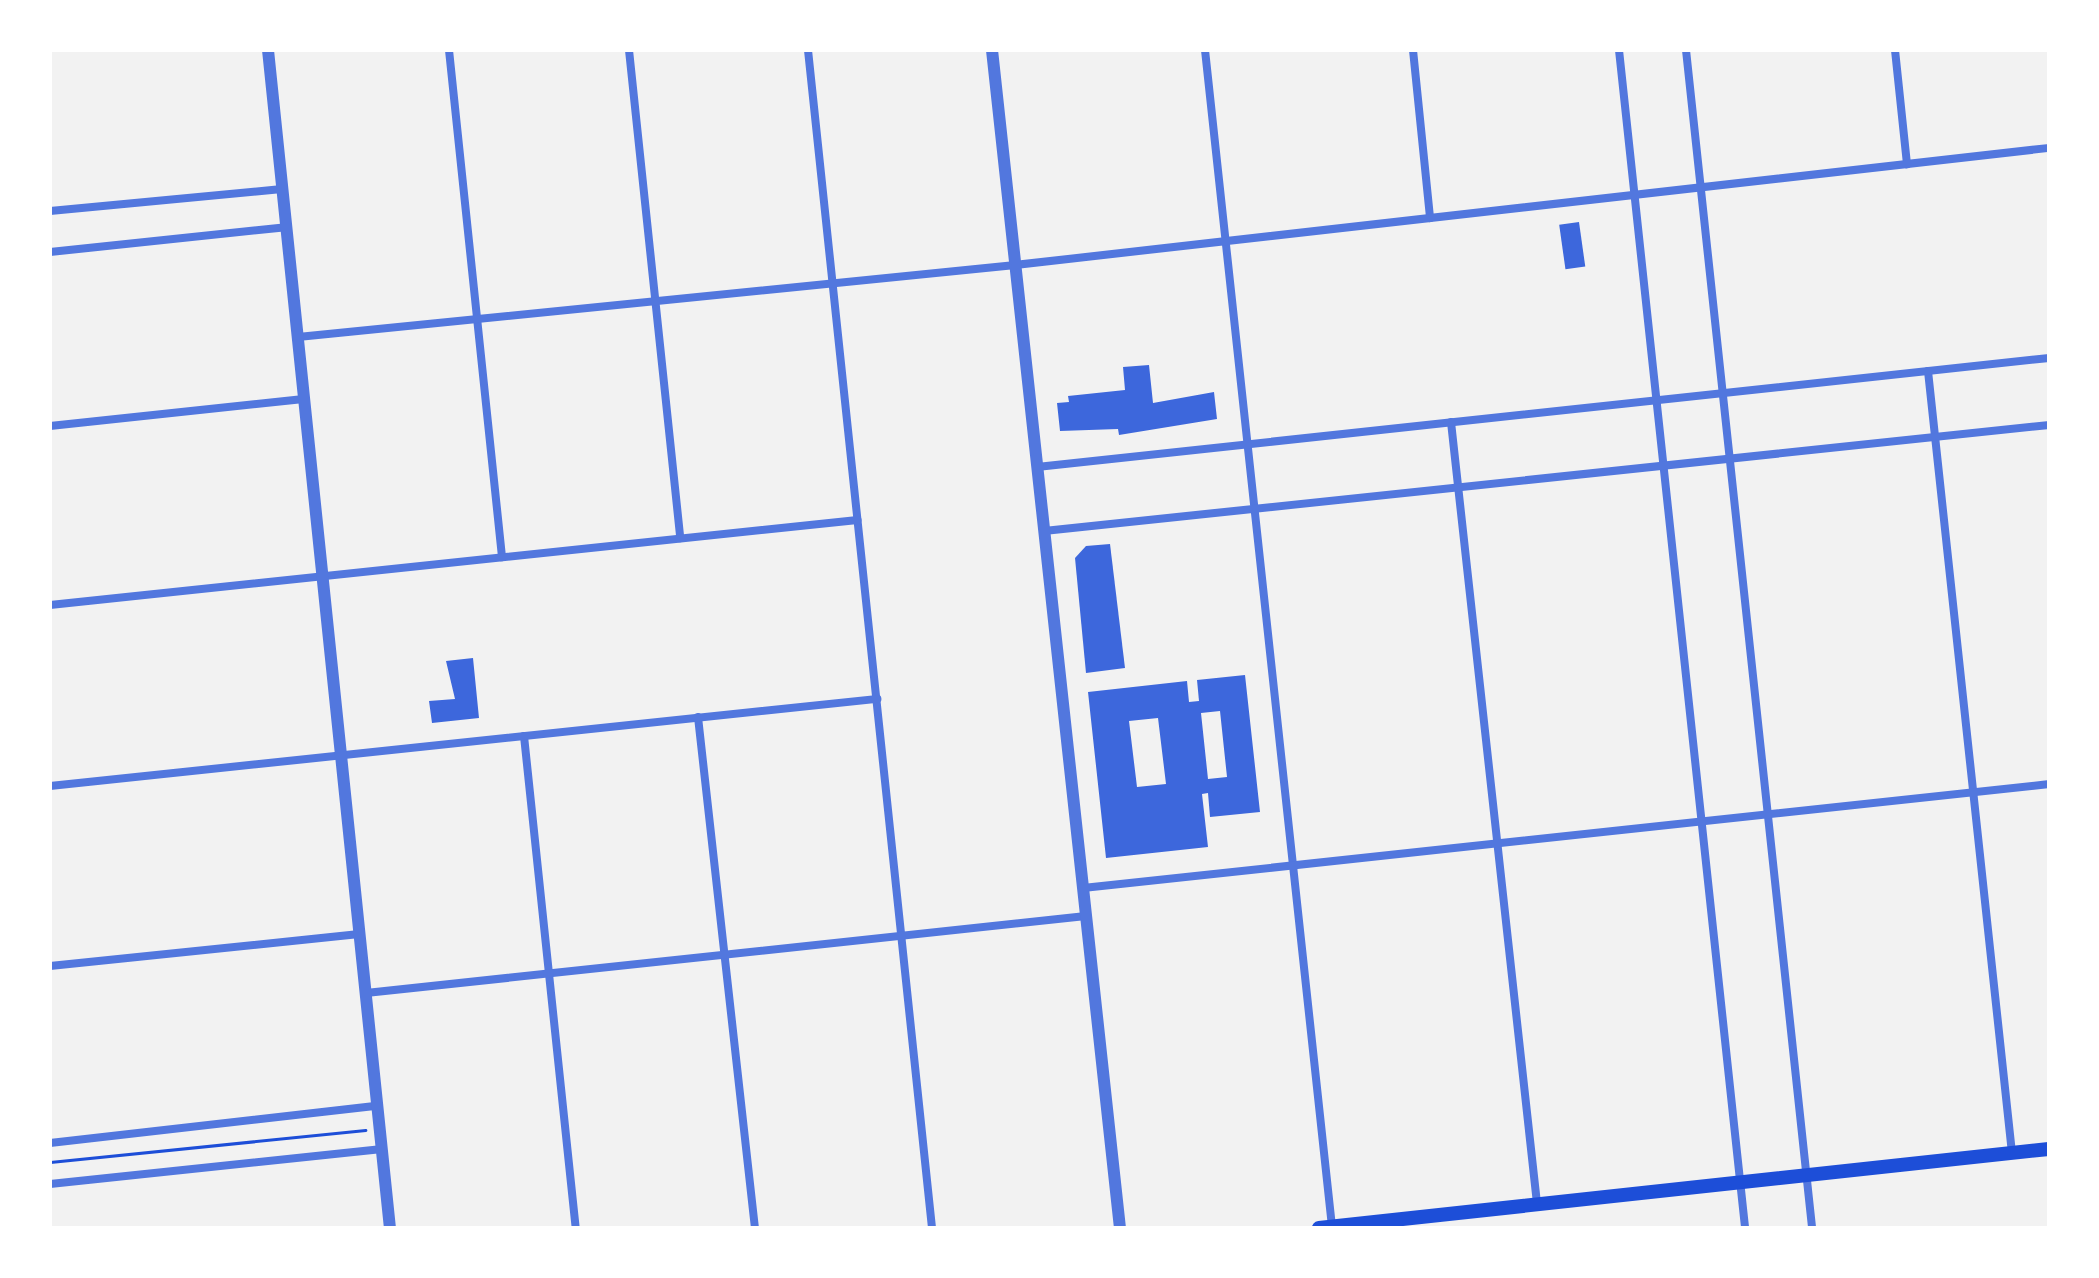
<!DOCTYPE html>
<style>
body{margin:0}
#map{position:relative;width:2099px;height:1278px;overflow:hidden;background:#f2f2f2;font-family:Figtree,sans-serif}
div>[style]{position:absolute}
.building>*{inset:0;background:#3d67dc;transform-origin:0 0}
.path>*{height:3px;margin:-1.5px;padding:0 1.5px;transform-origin:1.5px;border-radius:1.5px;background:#1d4ed8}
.minor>*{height:8px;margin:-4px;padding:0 4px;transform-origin:4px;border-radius:4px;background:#5277de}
.tertiary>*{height:12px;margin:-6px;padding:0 6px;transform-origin:6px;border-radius:6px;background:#5277de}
.secondary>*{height:14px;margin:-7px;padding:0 7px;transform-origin:7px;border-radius:7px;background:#1d4ed8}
span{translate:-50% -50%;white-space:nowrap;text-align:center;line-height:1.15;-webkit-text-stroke:7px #fff;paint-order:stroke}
.frame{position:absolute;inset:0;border:52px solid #fff;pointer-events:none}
</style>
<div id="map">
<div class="building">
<div style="left:1579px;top:222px;width:45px;height:20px;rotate:82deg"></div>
<div style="clip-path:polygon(1149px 365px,1153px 403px,1214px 392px,1217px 419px,1119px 435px,1118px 429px,1060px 431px,1057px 403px,1069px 402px,1068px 396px,1125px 390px,1123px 367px)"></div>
<div style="clip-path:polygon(1110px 544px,1125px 668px,1086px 673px,1075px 558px,1086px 546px)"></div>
<div style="clip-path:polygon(473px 658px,479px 718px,432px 723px,429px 701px,455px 699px,446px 661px)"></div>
<div style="clip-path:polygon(evenodd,1245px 675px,1260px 812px,1210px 817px,1208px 793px,1202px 794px,1208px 847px,1106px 858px,1088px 692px,1187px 681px,1189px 702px,1199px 701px,1197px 680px,1245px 675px,1220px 711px,1227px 777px,1208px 779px,1201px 713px,1220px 711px,1245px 675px,1158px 718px,1166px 784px,1137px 787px,1129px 721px,1158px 718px)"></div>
</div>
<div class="path">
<div style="left:50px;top:1162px;width:317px;rotate:-5.8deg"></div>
</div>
<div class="minor">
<div style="left:449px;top:50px;width:510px;rotate:84.03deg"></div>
<div style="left:629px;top:50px;width:491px;rotate:84deg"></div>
<div style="left:808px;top:50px;width:1185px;rotate:83.99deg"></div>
<div style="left:1205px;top:50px;width:1184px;rotate:83.84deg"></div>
<div style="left:1413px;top:50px;width:169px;rotate:84.2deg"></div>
<div style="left:1619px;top:50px;width:1185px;rotate:83.89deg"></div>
<div style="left:1686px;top:50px;width:1185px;rotate:83.89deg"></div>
<div style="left:1895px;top:50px;width:115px;rotate:84deg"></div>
<div style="left:50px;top:211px;width:233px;rotate:-5.4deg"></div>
<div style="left:50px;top:252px;width:237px;rotate:-6deg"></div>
<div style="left:298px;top:337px;width:721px;rotate:-5.73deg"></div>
<div style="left:1015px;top:265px;width:1041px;rotate:-6.46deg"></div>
<div style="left:1928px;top:371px;width:786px;rotate:83.87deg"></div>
<div style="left:1451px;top:422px;width:787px;rotate:83.72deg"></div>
<div style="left:50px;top:426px;width:255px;rotate:-6.1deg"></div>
<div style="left:1037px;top:467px;width:1018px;rotate:-6.15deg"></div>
<div style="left:1044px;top:531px;width:1011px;rotate:-6.02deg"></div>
<div style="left:50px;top:605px;width:812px;rotate:-6.01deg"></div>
<div style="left:698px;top:717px;width:514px;rotate:83.64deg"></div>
<div style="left:524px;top:736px;width:495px;rotate:84deg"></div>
<div style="left:50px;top:786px;width:832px;rotate:-6.01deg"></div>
<div style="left:1083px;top:888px;width:972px;rotate:-6.14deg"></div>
<div style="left:50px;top:966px;width:311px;rotate:-5.9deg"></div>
<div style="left:366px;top:993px;width:724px;rotate:-6.1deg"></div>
<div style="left:50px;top:1143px;width:329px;rotate:-6.5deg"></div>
<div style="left:50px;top:1184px;width:334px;rotate:-6deg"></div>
</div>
<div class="tertiary">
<div style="left:268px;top:50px;width:1184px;rotate:84.09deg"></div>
<div style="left:992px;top:50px;width:1185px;rotate:83.8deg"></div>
</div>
<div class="secondary">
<div style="left:1319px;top:1228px;width:734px;rotate:-6.18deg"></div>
</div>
<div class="frame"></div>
</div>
